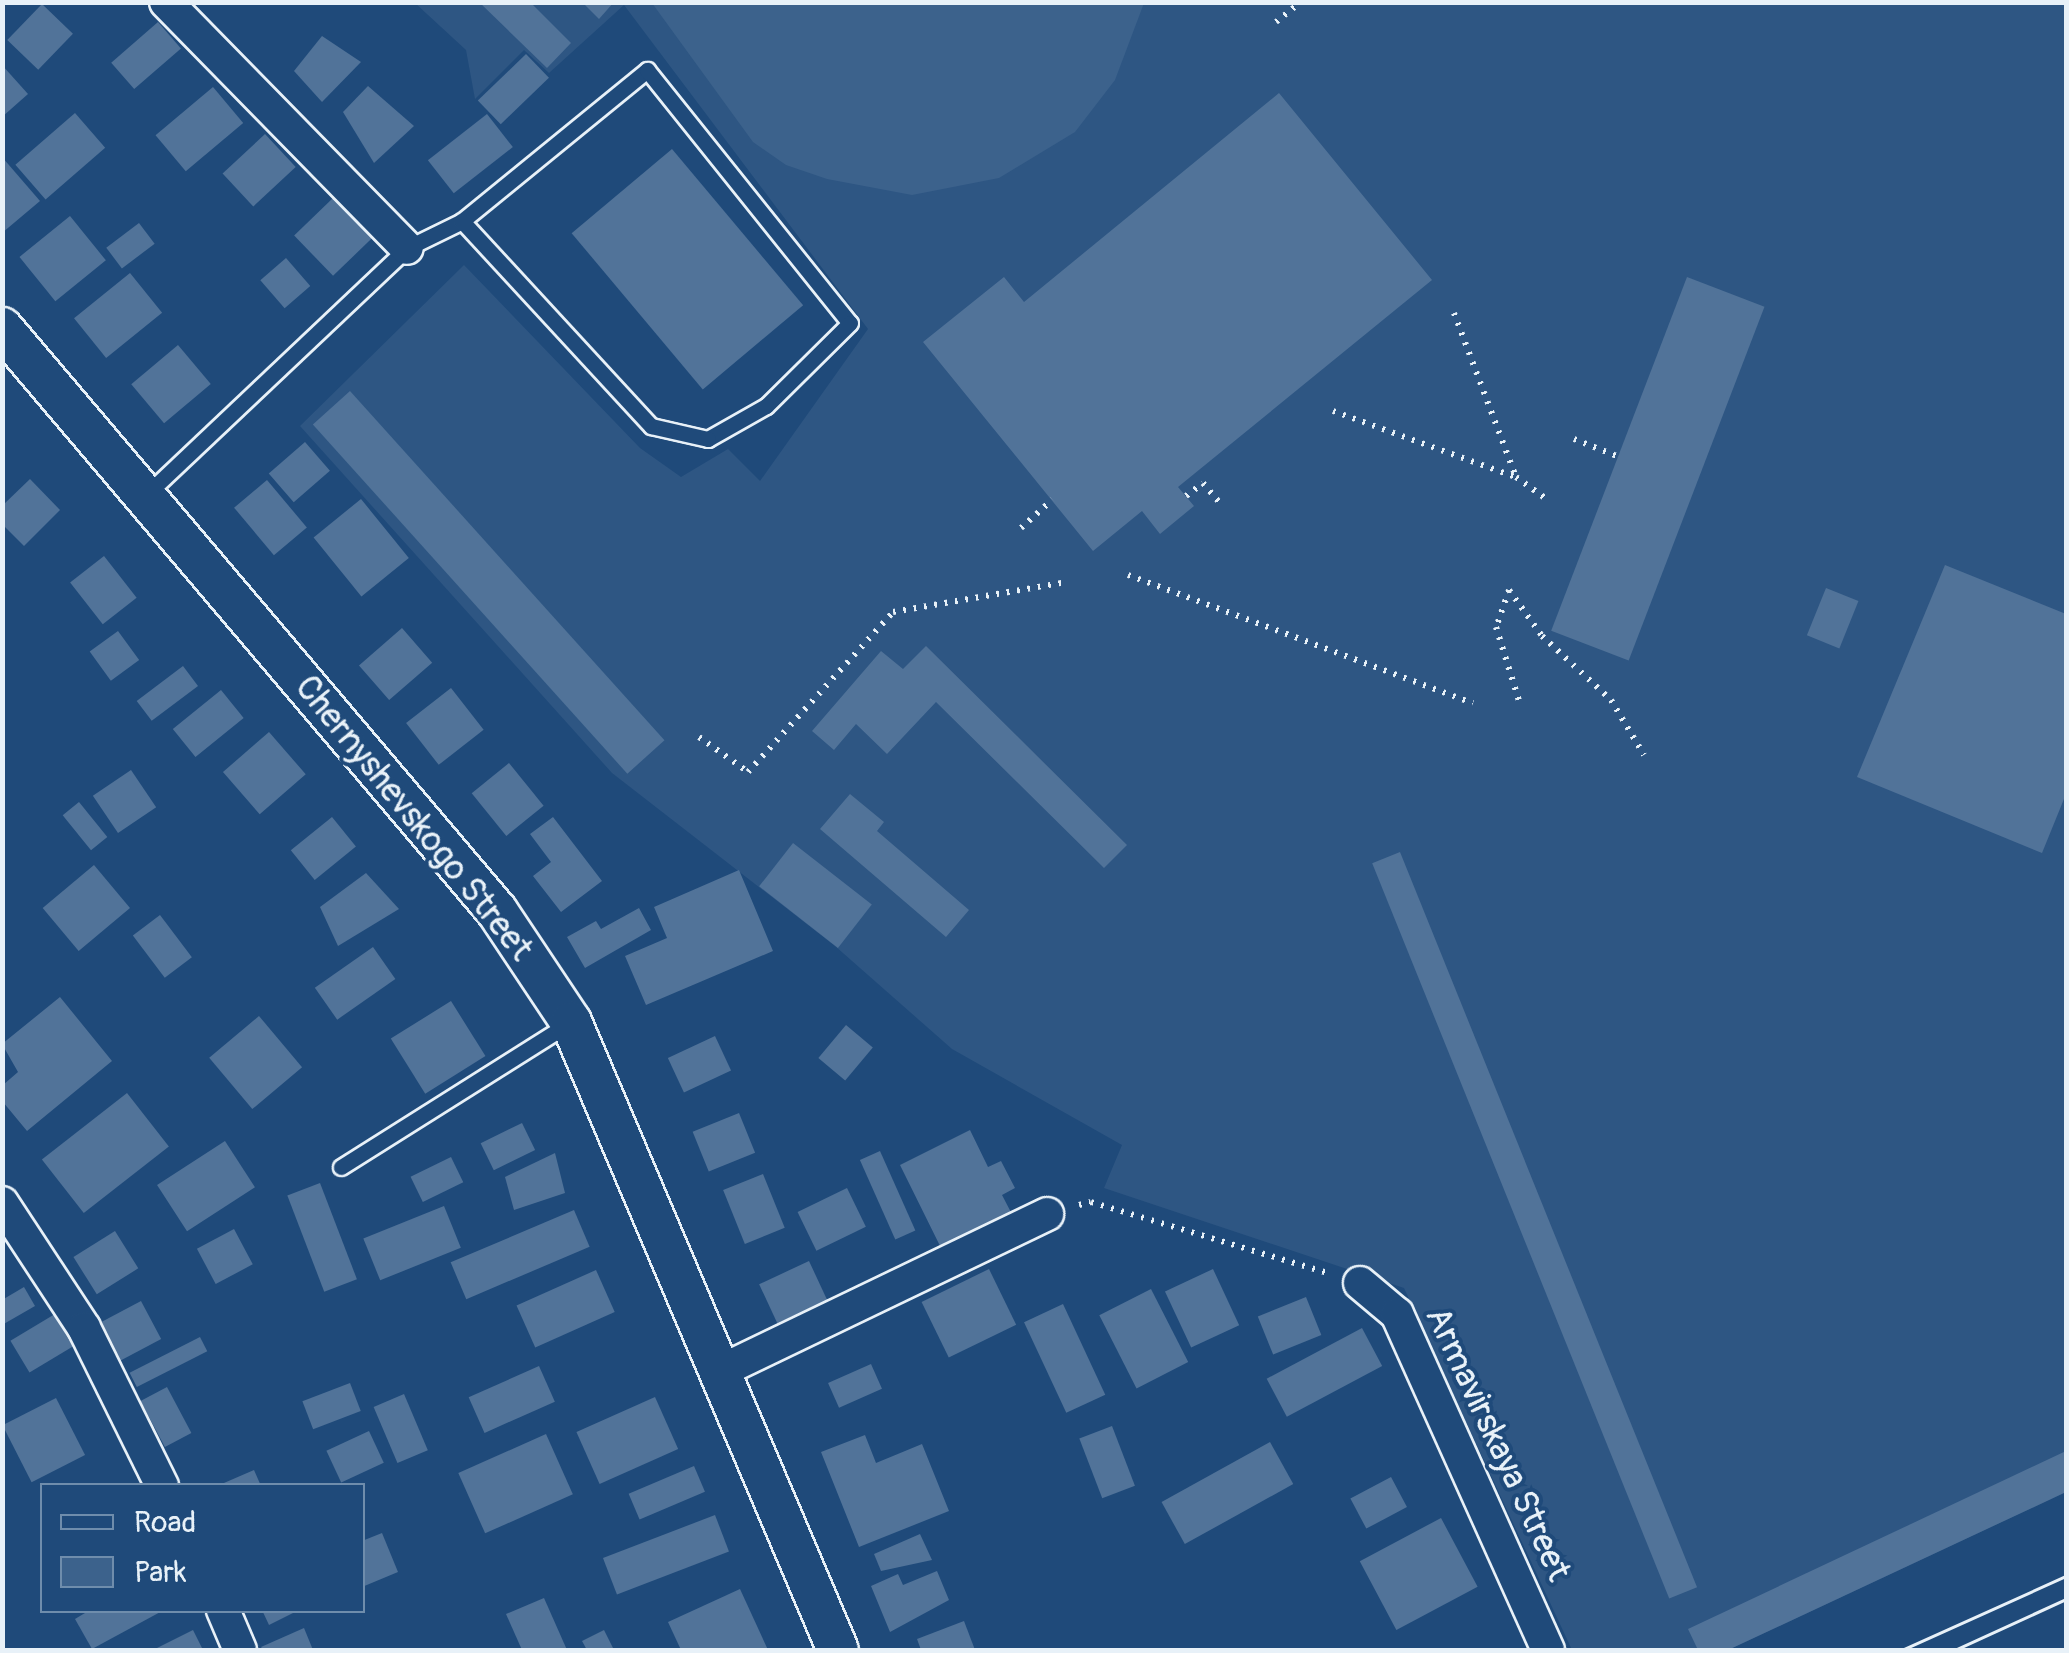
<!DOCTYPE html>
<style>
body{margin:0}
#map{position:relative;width:2069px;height:1653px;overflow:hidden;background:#1f4a7a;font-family:Pangolin,sans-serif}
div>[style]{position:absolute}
.built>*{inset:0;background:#2e5683}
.green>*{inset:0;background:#3c628c}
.building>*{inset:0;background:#517399;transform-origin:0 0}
.path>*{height:6px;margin-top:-3px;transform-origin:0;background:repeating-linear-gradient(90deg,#e8f1f8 0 2.5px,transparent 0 10.5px)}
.roads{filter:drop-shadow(2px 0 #e8f1f8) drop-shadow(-2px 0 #e8f1f8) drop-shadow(0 2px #e8f1f8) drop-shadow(0 -2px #e8f1f8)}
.service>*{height:15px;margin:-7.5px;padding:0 7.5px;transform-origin:7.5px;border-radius:7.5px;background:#1f4a7a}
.minor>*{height:32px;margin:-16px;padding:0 16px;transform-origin:16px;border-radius:16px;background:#1f4a7a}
.tertiary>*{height:40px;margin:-20px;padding:0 20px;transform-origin:20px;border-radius:20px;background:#1f4a7a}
.tram>*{height:2.5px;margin:-1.25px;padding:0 1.25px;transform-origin:1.25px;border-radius:1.25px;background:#e8f1f8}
span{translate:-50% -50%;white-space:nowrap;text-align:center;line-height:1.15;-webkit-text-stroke:8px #1f4a7a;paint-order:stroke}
.street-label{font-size:35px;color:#e8f1f8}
.frame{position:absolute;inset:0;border:5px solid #e8f1f8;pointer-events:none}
.legend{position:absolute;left:40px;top:1483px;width:325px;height:130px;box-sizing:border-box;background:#1f4a7a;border:2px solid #6f8dac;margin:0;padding:12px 18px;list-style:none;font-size:30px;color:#e8f1f8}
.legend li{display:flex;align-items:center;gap:20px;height:50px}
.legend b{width:50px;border:2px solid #6f8dac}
</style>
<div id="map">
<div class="built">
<div style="clip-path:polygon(415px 3px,2066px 3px,2066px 1492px,1728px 1650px,1572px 1650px,1404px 1288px,1104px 1188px,1122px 1145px,952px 1049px,835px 946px,612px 773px,300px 426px,464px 265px,640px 448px,681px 477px,728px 449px,760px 481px,868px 329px,624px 5px,549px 73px,524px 50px,475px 99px,466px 50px)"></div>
</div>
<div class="green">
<div style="clip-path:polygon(652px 3px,1144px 3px,1115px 80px,1075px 132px,999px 178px,912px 195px,827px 179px,786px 165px,753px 142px)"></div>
</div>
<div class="building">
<div style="clip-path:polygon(479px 2px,530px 2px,571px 43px,547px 68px)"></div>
<div style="clip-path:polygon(582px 2px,614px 2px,599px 19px)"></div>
<div style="left:42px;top:4px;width:43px;height:50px;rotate:44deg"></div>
<div style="left:158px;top:22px;width:35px;height:62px;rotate:49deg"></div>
<div style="clip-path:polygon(322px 36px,361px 62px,322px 102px,294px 71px)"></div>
<div style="left:526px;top:54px;width:33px;height:67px;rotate:46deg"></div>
<div style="clip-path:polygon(2px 65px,28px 94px,2px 117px)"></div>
<div style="clip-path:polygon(368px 86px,414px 126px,374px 163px,343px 112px)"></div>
<div style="left:213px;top:87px;width:47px;height:75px;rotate:50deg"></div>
<div style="clip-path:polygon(1279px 93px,1432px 280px,1178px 487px,1194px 506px,1160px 534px,1142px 511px,1093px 551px,923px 342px,1004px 277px,1024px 302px)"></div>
<div style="left:75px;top:113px;width:46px;height:79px;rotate:49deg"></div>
<div style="left:487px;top:114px;width:42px;height:75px;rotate:52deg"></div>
<div style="left:265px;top:134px;width:45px;height:58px;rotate:47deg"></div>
<div style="left:672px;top:149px;width:204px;height:131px;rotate:50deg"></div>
<div style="clip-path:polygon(2px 157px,40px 201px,2px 233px)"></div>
<div style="left:333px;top:198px;width:56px;height:54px;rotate:46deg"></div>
<div style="left:70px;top:216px;width:57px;height:65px;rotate:51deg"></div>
<div style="left:139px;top:223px;width:26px;height:41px;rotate:53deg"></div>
<div style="left:286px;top:258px;width:37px;height:34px;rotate:49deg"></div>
<div style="left:130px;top:273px;width:51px;height:72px;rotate:51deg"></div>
<div style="left:1687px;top:277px;width:83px;height:379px;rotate:21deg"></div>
<div style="left:178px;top:345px;width:51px;height:61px;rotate:50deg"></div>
<div style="left:350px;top:391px;width:470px;height:50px;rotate:48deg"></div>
<div style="left:305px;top:442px;width:38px;height:48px;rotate:49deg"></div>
<div style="clip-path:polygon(30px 479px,60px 510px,24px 546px,2px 524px,2px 506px)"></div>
<div style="left:267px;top:480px;width:62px;height:43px;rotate:50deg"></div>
<div style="left:361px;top:499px;width:76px;height:61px;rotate:51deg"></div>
<div style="left:104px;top:556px;width:53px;height:43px;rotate:52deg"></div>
<div style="clip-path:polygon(1945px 565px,2066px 614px,2066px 794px,2042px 853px,1857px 777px)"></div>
<div style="left:1826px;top:588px;width:35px;height:51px;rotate:22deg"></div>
<div style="left:402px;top:628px;width:46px;height:57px;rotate:49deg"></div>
<div style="left:118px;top:631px;width:36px;height:35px;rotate:54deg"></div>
<div style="clip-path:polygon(926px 646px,1127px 845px,1104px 868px,936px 702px,887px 754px,856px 724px,834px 750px,812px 731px,881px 651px,903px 669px)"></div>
<div style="left:183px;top:666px;width:25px;height:58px;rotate:53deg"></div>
<div style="left:451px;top:688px;width:53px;height:57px;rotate:52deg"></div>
<div style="left:221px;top:690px;width:36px;height:62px;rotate:51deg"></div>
<div style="left:269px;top:732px;width:56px;height:61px;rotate:49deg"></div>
<div style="left:509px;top:763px;width:55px;height:48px;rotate:51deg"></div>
<div style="left:131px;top:770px;width:45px;height:46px;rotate:56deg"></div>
<div style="clip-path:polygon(850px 794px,884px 822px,877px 831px,969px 910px,946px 937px,820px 829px)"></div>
<div style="left:79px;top:802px;width:45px;height:21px;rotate:51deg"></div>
<div style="left:332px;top:817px;width:38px;height:53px;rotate:51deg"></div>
<div style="clip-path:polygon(553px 817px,602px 881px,561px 912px,533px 876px,551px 862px,530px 834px)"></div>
<div style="left:793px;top:843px;width:100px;height:55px;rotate:38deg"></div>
<div style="left:1400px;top:852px;width:793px;height:30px;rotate:68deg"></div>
<div style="left:94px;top:865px;width:56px;height:67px;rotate:50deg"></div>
<div style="clip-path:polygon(739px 870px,773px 951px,646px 1005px,625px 956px,667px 938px,654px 907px)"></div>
<div style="clip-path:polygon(366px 873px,399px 909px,338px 946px,320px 907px)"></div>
<div style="clip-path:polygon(639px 908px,651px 930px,585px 968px,567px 937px,596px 921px,601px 929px)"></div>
<div style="left:160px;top:915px;width:53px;height:34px;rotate:53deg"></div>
<div style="left:373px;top:947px;width:39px;height:71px;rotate:55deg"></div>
<div style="clip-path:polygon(60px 997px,112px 1061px,27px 1131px,3px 1102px,3px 1085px,18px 1072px,2px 1044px)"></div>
<div style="left:451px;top:1001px;width:65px;height:71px;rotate:58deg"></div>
<div style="left:259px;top:1016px;width:67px;height:65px;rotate:50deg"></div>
<div style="left:846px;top:1025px;width:35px;height:43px;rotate:40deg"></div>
<div style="left:715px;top:1036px;width:38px;height:52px;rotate:65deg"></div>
<div style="left:127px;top:1093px;width:68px;height:108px;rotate:52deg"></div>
<div style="left:739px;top:1113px;width:43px;height:50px;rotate:68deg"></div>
<div style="left:522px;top:1123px;width:30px;height:46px;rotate:64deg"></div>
<div style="clip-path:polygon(970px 1130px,988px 1167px,1001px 1161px,1015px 1188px,1002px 1195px,1015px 1220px,944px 1254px,900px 1165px)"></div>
<div style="left:225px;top:1141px;width:55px;height:81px;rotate:57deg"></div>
<div style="left:880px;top:1151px;width:87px;height:22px;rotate:66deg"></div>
<div style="clip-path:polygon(555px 1153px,565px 1193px,514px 1210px,505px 1177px)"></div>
<div style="left:451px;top:1157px;width:28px;height:45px;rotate:64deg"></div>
<div style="left:763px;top:1174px;width:58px;height:43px;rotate:68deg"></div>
<div style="left:320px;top:1183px;width:103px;height:35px;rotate:69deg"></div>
<div style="left:847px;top:1188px;width:43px;height:55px;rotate:64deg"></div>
<div style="left:444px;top:1206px;width:45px;height:87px;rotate:68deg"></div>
<div style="left:574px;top:1210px;width:40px;height:134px;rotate:67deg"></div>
<div style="left:234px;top:1229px;width:40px;height:42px;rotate:62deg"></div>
<div style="left:115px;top:1231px;width:44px;height:49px;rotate:58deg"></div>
<div style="left:809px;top:1261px;width:43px;height:55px;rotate:65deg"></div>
<div style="left:989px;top:1269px;width:62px;height:75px;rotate:64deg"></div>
<div style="left:1213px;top:1269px;width:62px;height:53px;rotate:65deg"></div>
<div style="left:596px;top:1270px;width:46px;height:87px;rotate:66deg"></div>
<div style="clip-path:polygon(24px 1287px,35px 1306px,2px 1325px,2px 1300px)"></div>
<div style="left:1151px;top:1289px;width:82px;height:58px;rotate:63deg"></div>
<div style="left:1306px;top:1297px;width:41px;height:52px;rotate:68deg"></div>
<div style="left:141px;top:1301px;width:43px;height:47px;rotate:62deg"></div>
<div style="left:1063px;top:1304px;width:100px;height:43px;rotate:65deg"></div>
<div style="left:55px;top:1314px;width:37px;height:52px;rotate:59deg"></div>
<div style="left:1362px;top:1328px;width:43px;height:108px;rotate:62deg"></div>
<div style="left:200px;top:1337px;width:16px;height:79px;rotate:63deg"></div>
<div style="left:871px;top:1364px;width:27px;height:47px;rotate:66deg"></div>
<div style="left:539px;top:1366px;width:39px;height:77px;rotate:66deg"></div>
<div style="left:350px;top:1383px;width:30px;height:51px;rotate:69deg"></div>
<div style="left:167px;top:1387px;width:52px;height:30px;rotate:62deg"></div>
<div style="left:404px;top:1394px;width:61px;height:33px;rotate:67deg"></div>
<div style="left:655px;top:1397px;width:57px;height:86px;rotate:66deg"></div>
<div style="left:56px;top:1398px;width:64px;height:60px;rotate:63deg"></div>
<div style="left:1112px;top:1426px;width:64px;height:35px;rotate:69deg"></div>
<div style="left:369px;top:1431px;width:35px;height:47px;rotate:65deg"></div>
<div style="left:546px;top:1434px;width:66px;height:96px;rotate:66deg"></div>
<div style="clip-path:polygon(865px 1435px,876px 1463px,922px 1444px,949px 1511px,859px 1547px,821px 1452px)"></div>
<div style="left:1270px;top:1442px;width:48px;height:124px;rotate:61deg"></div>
<div style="clip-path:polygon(2066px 1451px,2066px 1492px,1728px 1650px,1698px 1650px,1688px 1629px)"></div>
<div style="left:694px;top:1466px;width:28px;height:71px;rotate:67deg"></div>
<div style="clip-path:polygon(254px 1470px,261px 1486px,217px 1486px)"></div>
<div style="left:1391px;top:1477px;width:34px;height:46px;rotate:62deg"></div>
<div style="left:715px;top:1515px;width:39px;height:120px;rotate:69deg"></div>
<div style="left:1441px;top:1518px;width:78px;height:92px;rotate:62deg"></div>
<div style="clip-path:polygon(382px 1533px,398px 1572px,362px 1587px,362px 1541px)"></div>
<div style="clip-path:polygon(920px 1534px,932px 1560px,881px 1571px,874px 1554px)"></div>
<div style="clip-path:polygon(937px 1571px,949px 1600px,890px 1632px,871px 1586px,898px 1574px,903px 1585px)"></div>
<div style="clip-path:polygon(740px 1589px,768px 1650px,681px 1650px,668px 1622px)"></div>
<div style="clip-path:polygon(544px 1598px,567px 1650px,522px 1650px,506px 1614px)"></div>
<div style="clip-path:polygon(90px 1610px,164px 1610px,92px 1649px,75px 1619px)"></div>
<div style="clip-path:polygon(262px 1610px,299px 1610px,269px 1625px)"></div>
<div style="clip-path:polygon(964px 1621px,975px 1650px,921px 1650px,917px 1639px)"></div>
<div style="clip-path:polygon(304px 1628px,313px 1650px,263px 1650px,261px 1647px)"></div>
<div style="clip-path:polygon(193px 1630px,203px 1650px,153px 1650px)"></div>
<div style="clip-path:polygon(604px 1630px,614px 1650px,587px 1650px,582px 1641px)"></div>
</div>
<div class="path">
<div style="left:1276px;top:22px;width:32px;rotate:-39deg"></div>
<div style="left:1454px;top:313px;width:175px;rotate:69.3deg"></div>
<div style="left:1516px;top:477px;width:37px;rotate:36deg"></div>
<div style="left:1333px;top:411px;width:194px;rotate:19.9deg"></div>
<div style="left:1574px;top:439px;width:46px;rotate:21.6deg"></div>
<div style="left:1186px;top:496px;width:21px;rotate:-37deg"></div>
<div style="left:1203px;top:483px;width:25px;rotate:50deg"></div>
<div style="left:1021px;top:528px;width:42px;rotate:-42.1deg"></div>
<div style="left:1128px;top:575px;width:368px;rotate:20.4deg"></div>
<div style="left:1509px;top:590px;width:57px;rotate:54.3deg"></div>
<div style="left:1542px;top:636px;width:94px;rotate:42.8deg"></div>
<div style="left:1611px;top:700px;width:64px;rotate:59deg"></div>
<div style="left:1509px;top:590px;width:39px;rotate:109deg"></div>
<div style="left:1496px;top:627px;width:77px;rotate:72.7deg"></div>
<div style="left:699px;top:737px;width:60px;rotate:35.5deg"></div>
<div style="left:748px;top:772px;width:216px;rotate:-47.8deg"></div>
<div style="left:893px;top:612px;width:177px;rotate:-9.8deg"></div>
<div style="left:1079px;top:1205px;width:12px;rotate:-14deg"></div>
<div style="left:1091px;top:1202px;width:251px;rotate:16.7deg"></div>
</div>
<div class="roads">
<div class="service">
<div style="left:148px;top:493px;width:357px;rotate:-43.4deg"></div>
<div style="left:407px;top:248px;width:61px;rotate:-26.1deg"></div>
<div style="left:462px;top:221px;width:239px;rotate:-39.2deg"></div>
<div style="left:647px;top:70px;width:324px;rotate:51.3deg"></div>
<div style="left:850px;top:323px;width:118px;rotate:135.3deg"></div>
<div style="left:766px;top:406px;width:67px;rotate:150.4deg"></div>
<div style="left:708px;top:439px;width:58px;rotate:-167.2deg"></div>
<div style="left:651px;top:426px;width:279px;rotate:-132.7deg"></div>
<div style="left:341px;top:1167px;width:268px;rotate:-32.2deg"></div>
</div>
<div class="minor">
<div style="left:166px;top:2px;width:344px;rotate:45.6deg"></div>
<div style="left:2px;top:1203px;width:149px;rotate:56.7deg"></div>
<div style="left:84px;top:1328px;width:176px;rotate:63.7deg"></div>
<div style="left:1360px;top:1283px;width:48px;rotate:40deg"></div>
<div style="left:1397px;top:1314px;width:368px;rotate:65.8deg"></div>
<div style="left:721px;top:1371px;width:362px;rotate:-25.7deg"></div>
<div style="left:223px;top:1610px;width:43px;rotate:67deg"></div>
</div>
<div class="tertiary">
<div style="left:2px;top:328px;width:765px;rotate:49.67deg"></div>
<div style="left:497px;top:911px;width:133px;rotate:56.3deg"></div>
<div style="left:571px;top:1022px;width:682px;rotate:66.97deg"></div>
</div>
</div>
<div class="tram">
<div style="left:1902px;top:1650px;width:180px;rotate:-24.3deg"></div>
<div style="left:1955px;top:1650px;width:122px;rotate:-24.7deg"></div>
</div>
<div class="street-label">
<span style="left:414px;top:818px;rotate:51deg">Chernyshevskogo Street</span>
<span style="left:1498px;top:1444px;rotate:65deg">Armavirskaya Street</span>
</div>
<div class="frame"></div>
<ul class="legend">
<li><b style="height:12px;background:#1f4a7a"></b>Road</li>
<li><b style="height:28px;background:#3c628c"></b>Park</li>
</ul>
</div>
